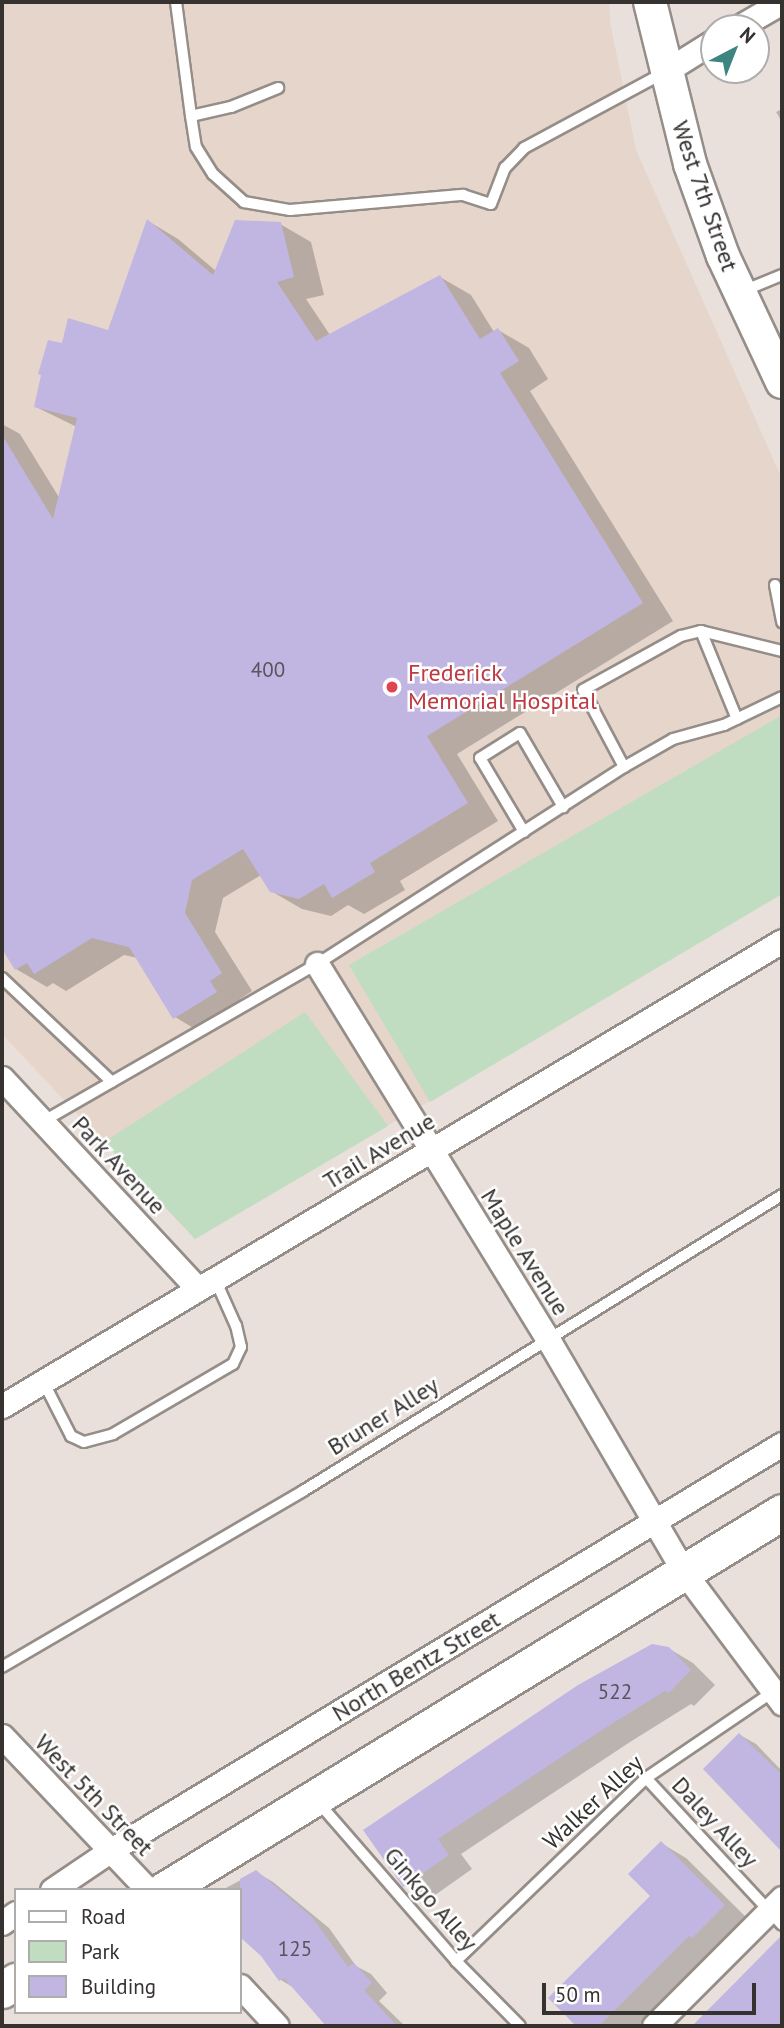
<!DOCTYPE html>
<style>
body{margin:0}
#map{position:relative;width:784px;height:2028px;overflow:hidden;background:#e9e0db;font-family:"PT Sans",sans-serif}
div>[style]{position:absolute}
.built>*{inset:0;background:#e5d5cb}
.green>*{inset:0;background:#c0ddc2}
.shadow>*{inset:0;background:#0003}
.building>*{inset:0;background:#c1b6e2}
.roads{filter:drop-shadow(2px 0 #958d88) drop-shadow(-2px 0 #958d88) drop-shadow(0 2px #958d88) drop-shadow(0 -2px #958d88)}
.lane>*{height:10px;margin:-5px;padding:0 5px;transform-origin:5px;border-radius:5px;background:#fff}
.street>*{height:23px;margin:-11.5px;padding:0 11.5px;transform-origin:11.5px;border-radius:11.5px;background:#fff}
.secondary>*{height:32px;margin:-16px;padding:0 16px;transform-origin:16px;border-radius:16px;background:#fff}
.primary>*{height:35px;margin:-17.5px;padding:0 17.5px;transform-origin:17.5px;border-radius:17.5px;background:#fff}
.dots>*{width:19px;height:19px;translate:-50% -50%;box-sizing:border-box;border:4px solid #fff;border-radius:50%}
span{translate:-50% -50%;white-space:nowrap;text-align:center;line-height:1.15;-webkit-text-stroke:5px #fff;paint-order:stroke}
.number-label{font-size:21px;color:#58535c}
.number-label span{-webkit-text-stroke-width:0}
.street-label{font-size:24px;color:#353230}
.health-label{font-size:24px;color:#be3a42}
.left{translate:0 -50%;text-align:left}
.frame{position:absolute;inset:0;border:4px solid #353230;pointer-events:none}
.legend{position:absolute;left:14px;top:1888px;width:228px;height:126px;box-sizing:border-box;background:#fff;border:2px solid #aeadac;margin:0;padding:9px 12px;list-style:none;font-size:21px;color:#353230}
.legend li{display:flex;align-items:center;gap:14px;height:35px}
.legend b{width:35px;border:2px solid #aeadac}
.north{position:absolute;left:700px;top:14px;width:70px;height:70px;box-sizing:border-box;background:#fff;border:2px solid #aeadac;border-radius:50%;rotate:42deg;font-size:19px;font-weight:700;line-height:28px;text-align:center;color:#353230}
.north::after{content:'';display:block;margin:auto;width:24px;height:32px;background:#3d8581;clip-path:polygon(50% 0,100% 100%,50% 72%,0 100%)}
.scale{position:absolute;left:542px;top:1983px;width:214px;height:32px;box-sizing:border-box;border:4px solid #353230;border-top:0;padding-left:9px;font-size:21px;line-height:24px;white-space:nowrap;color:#353230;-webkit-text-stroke:5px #fff;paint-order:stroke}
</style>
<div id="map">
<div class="built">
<div style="clip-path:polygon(2px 2px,609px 2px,610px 22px,636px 150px,782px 479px,782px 894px,195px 1239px,2px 1034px)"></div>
</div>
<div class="green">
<div style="clip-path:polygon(782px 715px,782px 894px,430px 1102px,349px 965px)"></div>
<div style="clip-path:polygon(305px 1012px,388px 1126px,195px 1239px,104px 1142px)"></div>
</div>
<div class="shadow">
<div style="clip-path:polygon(782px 109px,782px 122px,776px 112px)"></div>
<div style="clip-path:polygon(148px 221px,178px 239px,216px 271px,280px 224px,311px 242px,324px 295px,306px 299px,330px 335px,440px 277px,471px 295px,494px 332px,498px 330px,529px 348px,548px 379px,530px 391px,673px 621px,457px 754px,498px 821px,400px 881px,405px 890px,364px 914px,348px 905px,331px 916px,302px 909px,271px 891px,261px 875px,223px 898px,215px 932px,252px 991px,240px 999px,246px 1010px,205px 1035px,175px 1017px,138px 958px,124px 955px,66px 991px,53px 983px,47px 987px,16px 969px,2px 945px,2px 424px,20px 434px,60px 499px,77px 427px,36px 407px,63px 345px,109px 332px)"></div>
<div style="clip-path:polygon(668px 1648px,693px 1663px,715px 1685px,694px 1706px,691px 1704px,630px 1742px,461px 1854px,472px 1869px,428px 1900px,404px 1885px,366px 1831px)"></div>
<div style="clip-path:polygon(740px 1735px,756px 1744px,782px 1771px,782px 1849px,705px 1769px)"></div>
<div style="clip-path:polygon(661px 1843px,686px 1858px,749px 1920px,718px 1951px,714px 1949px,638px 2026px,579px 2026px,551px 1998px,652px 1896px)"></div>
<div style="clip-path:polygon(256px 1872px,273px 1882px,329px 1928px,356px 1966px,371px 1974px,387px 1993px,379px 2001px,405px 2026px,329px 2026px,296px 1989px,281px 1980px,262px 1955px,240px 1934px,240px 1926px,245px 1922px,240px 1917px,240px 1890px,222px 1890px)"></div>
<div style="clip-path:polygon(775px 1945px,782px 1949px,782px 2026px,695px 2026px)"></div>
</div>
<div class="building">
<div style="clip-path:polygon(147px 219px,213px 275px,235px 220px,281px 222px,294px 277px,277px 282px,316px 341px,440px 275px,480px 339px,498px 328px,519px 361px,500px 373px,643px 603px,427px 736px,468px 803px,370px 863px,375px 872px,332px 898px,324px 884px,299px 899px,270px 892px,243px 849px,192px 880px,185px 913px,222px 973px,210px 981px,217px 992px,173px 1019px,129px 947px,92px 938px,34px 974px,27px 963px,15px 970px,2px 949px,2px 435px,53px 519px,77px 418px,34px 407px,41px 375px,38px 374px,48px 340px,62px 343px,68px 318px,108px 330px)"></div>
<div style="clip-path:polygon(652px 1644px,669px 1647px,691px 1670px,669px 1693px,665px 1691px,605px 1728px,438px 1839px,449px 1855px,403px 1887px,363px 1830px,578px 1685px)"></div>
<div style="clip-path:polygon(739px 1733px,782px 1775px,782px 1852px,703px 1769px)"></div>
<div style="clip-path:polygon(661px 1841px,725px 1905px,692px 1938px,689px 1936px,599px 2026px,576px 2026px,548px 1998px,650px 1896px,628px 1874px)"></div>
<div style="clip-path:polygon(256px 1870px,312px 1917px,348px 1967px,354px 1963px,372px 1983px,364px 1990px,397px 2026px,326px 2026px,284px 1978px,279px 1981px,261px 1956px,240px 1937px,240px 1879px)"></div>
<div style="clip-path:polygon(782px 1935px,782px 2026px,692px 2026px)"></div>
</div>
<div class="roads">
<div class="lane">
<div style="left:176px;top:2px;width:115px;rotate:82.5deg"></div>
<div style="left:191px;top:116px;width:41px;rotate:-12.7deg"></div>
<div style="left:231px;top:107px;width:51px;rotate:-22deg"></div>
<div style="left:191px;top:116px;width:31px;rotate:81deg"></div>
<div style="left:196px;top:147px;width:32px;rotate:58deg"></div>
<div style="left:213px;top:174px;width:42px;rotate:42.1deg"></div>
<div style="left:244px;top:202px;width:47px;rotate:9.9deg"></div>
<div style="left:290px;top:210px;width:174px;rotate:-5deg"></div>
<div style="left:463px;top:195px;width:29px;rotate:18deg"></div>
<div style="left:491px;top:204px;width:39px;rotate:-69deg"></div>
<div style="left:505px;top:168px;width:28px;rotate:-46deg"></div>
<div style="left:524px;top:148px;width:158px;rotate:-28.3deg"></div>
<div style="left:743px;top:291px;width:42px;rotate:-22.3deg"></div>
<div style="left:775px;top:585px;width:38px;rotate:79deg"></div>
<div style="left:701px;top:631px;width:95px;rotate:67.8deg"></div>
<div style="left:624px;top:767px;width:87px;rotate:-118deg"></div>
<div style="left:583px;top:690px;width:112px;rotate:-28.9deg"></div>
<div style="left:681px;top:636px;width:21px;rotate:-14deg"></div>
<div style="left:701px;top:631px;width:83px;rotate:13.9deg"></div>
<div style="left:524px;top:832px;width:86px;rotate:-120.7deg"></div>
<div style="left:480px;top:758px;width:47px;rotate:-32deg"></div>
<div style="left:520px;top:733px;width:86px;rotate:59.8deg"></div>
<div style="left:2px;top:978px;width:151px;rotate:43.4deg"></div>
<div style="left:42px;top:1122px;width:317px;rotate:-29.9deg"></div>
<div style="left:317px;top:964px;width:365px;rotate:-32.7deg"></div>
<div style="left:624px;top:767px;width:56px;rotate:-29.7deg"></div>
<div style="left:673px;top:739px;width:53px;rotate:-15.4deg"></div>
<div style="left:724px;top:725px;width:64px;rotate:-25.8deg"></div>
<div style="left:43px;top:1381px;width:62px;rotate:63deg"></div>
<div style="left:71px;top:1436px;width:14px;rotate:25deg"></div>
<div style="left:84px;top:1442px;width:30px;rotate:-15deg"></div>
<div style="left:113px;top:1434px;width:139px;rotate:-30.3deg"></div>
<div style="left:233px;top:1364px;width:19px;rotate:-65deg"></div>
<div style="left:241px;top:1347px;width:22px;rotate:-103deg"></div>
<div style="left:236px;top:1326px;width:51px;rotate:-114.1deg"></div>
<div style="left:2px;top:1667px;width:349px;rotate:-30.3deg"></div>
<div style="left:303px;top:1491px;width:563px;rotate:-31.71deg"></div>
<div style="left:646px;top:1778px;width:200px;rotate:47.2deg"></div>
<div style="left:318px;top:1802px;width:211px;rotate:49deg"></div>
<div style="left:456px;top:1961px;width:91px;rotate:45.4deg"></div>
<div style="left:456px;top:1961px;width:264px;rotate:-43.9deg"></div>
<div style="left:646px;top:1778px;width:155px;rotate:-34.2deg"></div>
</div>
<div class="street">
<div style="left:737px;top:28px;width:52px;rotate:-30deg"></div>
<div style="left:666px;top:71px;width:57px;rotate:-32deg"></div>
<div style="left:317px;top:964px;width:443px;rotate:58.4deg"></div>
<div style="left:549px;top:1341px;width:268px;rotate:59.7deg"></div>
<div style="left:684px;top:1572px;width:164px;rotate:53.2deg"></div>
<div style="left:2px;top:1078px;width:288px;rotate:47.1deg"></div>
<div style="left:2px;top:1406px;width:908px;rotate:-30.8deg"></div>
<div style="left:2px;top:1736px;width:212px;rotate:46.5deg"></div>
<div style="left:52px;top:1890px;width:71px;rotate:-34.1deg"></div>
<div style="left:111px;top:1850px;width:784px;rotate:-31.18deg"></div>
<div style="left:2px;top:1923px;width:17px;rotate:-36deg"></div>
<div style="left:240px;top:1986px;width:54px;rotate:47.2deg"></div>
<div style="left:654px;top:2026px;width:181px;rotate:-45deg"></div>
</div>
<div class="secondary">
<div style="left:650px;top:2px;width:167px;rotate:76.1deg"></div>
<div style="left:690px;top:164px;width:98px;rotate:70.3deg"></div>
<div style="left:723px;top:256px;width:139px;rotate:64.9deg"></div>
</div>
<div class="primary">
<div style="left:164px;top:1890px;width:724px;rotate:-31.45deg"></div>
<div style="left:2px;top:1990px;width:17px;rotate:-33deg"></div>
</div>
</div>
<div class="dots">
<div style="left:392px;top:687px;background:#e0444e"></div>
</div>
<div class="number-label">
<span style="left:268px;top:670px">400</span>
<span style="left:615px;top:1692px">522</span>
<span style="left:295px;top:1949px">125</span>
</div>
<div class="street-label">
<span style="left:705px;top:196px;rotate:71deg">West 7th Street</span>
<span style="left:379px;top:1151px;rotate:-31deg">Trail Avenue</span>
<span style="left:119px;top:1165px;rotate:47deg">Park Avenue</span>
<span style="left:525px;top:1252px;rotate:58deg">Maple Avenue</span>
<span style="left:383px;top:1416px;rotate:-32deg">Bruner Alley</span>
<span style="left:416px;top:1666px;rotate:-31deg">North Bentz Street</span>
<span style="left:94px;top:1795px;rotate:46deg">West 5th Street</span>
<span style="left:593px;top:1802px;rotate:-43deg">Walker Alley</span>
<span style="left:715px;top:1822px;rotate:47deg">Daley Alley</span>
<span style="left:431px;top:1899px;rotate:49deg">Ginkgo Alley</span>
</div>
<div class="health-label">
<span class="left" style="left:408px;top:687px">Frederick<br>Memorial Hospital</span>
</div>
<div class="frame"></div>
<ul class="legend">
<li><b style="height:9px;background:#fff"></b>Road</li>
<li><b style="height:19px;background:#c0ddc2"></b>Park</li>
<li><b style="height:19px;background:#c1b6e2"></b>Building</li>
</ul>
<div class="north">N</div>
<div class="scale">50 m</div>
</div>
